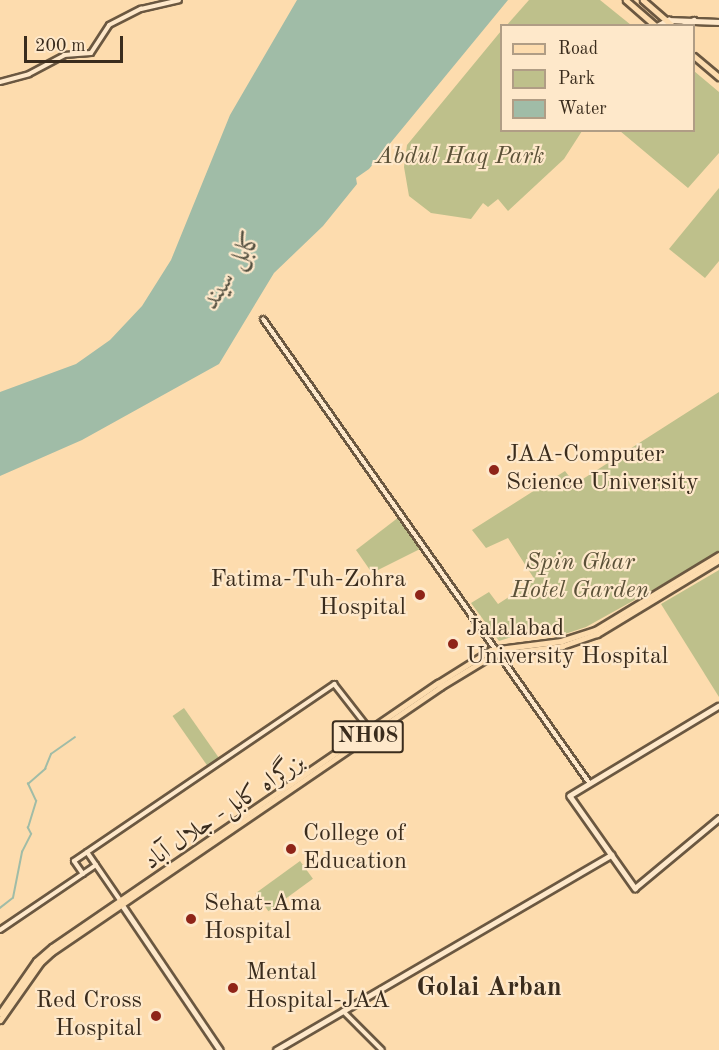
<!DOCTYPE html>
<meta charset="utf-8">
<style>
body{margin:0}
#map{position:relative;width:719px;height:1050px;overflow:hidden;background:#fddcae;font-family:"Old Standard TT",Amiri,serif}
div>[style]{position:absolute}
.green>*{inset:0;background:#bec08b;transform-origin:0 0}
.water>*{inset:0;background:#a0bca7}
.stream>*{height:1.5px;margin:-0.75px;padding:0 0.75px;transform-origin:0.75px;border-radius:0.75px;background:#a0bca7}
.roads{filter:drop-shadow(2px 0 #6b5841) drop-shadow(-2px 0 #6b5841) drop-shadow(0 2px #6b5841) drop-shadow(0 -2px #6b5841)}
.tertiary>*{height:4px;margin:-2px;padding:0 2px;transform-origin:2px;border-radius:2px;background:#fee8ca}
.secondary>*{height:4.5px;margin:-2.25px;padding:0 2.25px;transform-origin:2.25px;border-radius:2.25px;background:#fee8ca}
.primary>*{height:4.5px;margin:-2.25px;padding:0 2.25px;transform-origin:2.25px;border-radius:2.25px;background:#fddcae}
.trunk>*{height:5px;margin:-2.5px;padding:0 2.5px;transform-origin:2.5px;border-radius:2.5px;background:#fddcae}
.dots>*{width:16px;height:16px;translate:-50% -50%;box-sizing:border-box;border:3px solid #fee8ca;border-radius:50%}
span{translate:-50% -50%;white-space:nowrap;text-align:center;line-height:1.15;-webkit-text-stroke:4.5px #fee8ca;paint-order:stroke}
.shield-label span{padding:2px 4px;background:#fee8ca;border:2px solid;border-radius:4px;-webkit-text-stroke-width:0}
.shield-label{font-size:22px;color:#3a2c1d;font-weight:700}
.park-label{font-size:24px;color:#5b5138;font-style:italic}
.poi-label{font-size:24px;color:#3a2c1d}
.left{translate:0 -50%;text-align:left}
.right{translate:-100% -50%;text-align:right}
.street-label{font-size:24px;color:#3a2c1d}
.water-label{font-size:26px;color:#545040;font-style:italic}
.quarter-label{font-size:27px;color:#3a2c1d;font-weight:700}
.legend{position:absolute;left:500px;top:24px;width:195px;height:108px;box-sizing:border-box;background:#fee8ca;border:2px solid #b09d85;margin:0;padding:8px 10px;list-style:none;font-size:18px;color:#3a2c1d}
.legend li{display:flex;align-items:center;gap:12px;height:30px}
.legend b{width:30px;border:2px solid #b09d85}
.scale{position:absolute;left:24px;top:36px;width:99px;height:27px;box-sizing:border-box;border:3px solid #3a2c1d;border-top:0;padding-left:8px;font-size:18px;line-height:21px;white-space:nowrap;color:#3a2c1d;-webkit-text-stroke:4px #fee8ca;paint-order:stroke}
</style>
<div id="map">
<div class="green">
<div style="clip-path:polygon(529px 0,600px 0,631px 25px,507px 25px)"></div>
<div style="clip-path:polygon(501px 31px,502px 130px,582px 131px,564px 159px,508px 211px,498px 199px,488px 207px,483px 203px,471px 219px,431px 213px,409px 196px,404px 167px,407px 145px)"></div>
<div style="clip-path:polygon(694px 71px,719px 92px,719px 153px,688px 188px,620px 131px,694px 130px)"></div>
<div style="clip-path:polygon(719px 188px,719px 261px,705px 278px,669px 249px)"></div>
<div style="clip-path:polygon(719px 392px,719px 553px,586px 627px,562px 635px,518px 635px,499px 641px,471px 603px,489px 592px,498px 604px,535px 580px,508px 538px,486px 548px,472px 530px,565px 471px,575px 484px)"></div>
<div style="clip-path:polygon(399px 517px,422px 548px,372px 573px,356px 550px)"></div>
<div style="clip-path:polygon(719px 570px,719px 697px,661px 604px)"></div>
<div style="left:184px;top:708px;width:61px;height:14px;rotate:55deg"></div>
<div style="left:300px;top:861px;width:22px;height:55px;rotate:54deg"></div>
</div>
<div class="water">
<div style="clip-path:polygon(297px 0,508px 0,369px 169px,356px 178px,357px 184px,323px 226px,274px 273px,219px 364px,82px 440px,0 476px,0 392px,76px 364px,110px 340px,142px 306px,171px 260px,230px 115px)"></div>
</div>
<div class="stream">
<div style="left:0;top:908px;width:16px;rotate:-38deg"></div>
<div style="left:13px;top:898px;width:47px;rotate:-78.9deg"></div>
<div style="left:22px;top:852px;width:20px;rotate:-63deg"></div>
<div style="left:31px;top:834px;width:7px;rotate:-117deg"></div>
<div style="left:28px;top:828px;width:28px;rotate:-73deg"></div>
<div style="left:36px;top:801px;width:19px;rotate:-115deg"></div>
<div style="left:28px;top:784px;width:23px;rotate:-41deg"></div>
<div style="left:45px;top:769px;width:16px;rotate:-68deg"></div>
<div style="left:51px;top:754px;width:29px;rotate:-35deg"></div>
</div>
<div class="roads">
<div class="tertiary">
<div style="left:0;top:82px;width:30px;rotate:-15deg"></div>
<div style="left:29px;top:74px;width:40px;rotate:-28deg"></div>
<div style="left:64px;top:55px;width:27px;rotate:-4deg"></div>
<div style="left:91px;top:53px;width:33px;rotate:-57deg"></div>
<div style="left:109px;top:25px;width:36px;rotate:-27deg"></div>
<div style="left:141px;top:9px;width:39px;rotate:-13deg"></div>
<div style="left:263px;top:319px;width:568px;rotate:54.88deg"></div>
<div style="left:87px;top:852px;width:58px;rotate:55.5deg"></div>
<div style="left:83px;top:874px;width:16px;rotate:-125deg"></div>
<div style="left:74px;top:861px;width:315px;rotate:-34.2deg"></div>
<div style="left:334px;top:684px;width:58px;rotate:52deg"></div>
<div style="left:0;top:930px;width:116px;rotate:-34.1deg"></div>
<div style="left:343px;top:1011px;width:55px;rotate:45deg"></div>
</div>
<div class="secondary">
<div style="left:657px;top:26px;width:13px;rotate:-29deg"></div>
<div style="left:668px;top:20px;width:51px;rotate:2.2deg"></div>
<div style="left:682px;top:26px;width:13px;rotate:-27deg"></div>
<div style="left:719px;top:706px;width:174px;rotate:148.9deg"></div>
<div style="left:570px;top:796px;width:113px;rotate:54.8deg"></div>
<div style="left:635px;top:888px;width:109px;rotate:-39.8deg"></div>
<div style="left:121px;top:903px;width:177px;rotate:56deg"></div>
<div style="left:276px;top:1050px;width:388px;rotate:-30.2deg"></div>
</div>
<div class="primary">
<div style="left:626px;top:0;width:40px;rotate:41deg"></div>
<div style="left:643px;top:0;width:40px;rotate:41deg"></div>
<div style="left:694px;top:56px;width:33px;rotate:40deg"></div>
</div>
<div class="trunk">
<div style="left:0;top:1013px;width:63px;rotate:-55.3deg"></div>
<div style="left:36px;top:961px;width:21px;rotate:-41deg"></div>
<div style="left:52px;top:947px;width:468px;rotate:-34.4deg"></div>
<div style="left:438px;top:683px;width:62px;rotate:-31.9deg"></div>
<div style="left:491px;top:650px;width:71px;rotate:-7.3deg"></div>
<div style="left:561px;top:641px;width:36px;rotate:-18deg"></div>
<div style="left:595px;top:630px;width:145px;rotate:-31.2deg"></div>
<div style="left:0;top:1020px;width:70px;rotate:-54.9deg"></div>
<div style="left:40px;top:963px;width:16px;rotate:-43deg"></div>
<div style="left:52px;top:952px;width:470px;rotate:-34.3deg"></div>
<div style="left:440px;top:687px;width:62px;rotate:-31.1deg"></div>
<div style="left:493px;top:655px;width:70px;rotate:-7.4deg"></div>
<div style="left:562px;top:646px;width:37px;rotate:-19deg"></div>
<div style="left:597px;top:634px;width:143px;rotate:-31.2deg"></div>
</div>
</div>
<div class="dots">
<div style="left:494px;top:470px;background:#8f2418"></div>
<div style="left:420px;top:595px;background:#8f2418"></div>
<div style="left:453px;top:644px;background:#8f2418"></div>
<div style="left:291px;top:849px;background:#8f2418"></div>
<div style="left:191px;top:919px;background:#8f2418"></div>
<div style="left:233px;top:988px;background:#8f2418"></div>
<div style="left:156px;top:1016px;background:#8f2418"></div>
</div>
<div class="shield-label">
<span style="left:368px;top:737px">NH08</span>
</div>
<div class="park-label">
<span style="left:460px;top:158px">Abdul Haq Park</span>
<span style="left:580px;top:578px">Spin Ghar<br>Hotel Garden</span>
</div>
<div class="poi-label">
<span class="left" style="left:506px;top:470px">JAA-Computer<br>Science University</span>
<span class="right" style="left:406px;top:595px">Fatima-Tuh-Zohra<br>Hospital</span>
<span class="left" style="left:466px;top:644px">Jalalabad<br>University Hospital</span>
<span class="left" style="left:303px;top:849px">College of<br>Education</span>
<span class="left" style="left:204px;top:919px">Sehat-Ama<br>Hospital</span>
<span class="left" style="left:246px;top:988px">Mental<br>Hospital-JAA</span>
<span class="right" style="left:142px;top:1016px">Red Cross<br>Hospital</span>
</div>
<div class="street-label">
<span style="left:225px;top:813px;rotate:-34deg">بزرگراه کابل- جلال آباد</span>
</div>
<div class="water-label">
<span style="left:233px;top:270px;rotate:-57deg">کابل سيند</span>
</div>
<div class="quarter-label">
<span style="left:489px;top:988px">Golai Arban</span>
</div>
<ul class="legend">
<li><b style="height:8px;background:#fddcae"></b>Road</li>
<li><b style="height:16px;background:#bec08b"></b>Park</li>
<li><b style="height:16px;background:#a0bca7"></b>Water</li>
</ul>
<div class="scale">200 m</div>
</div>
